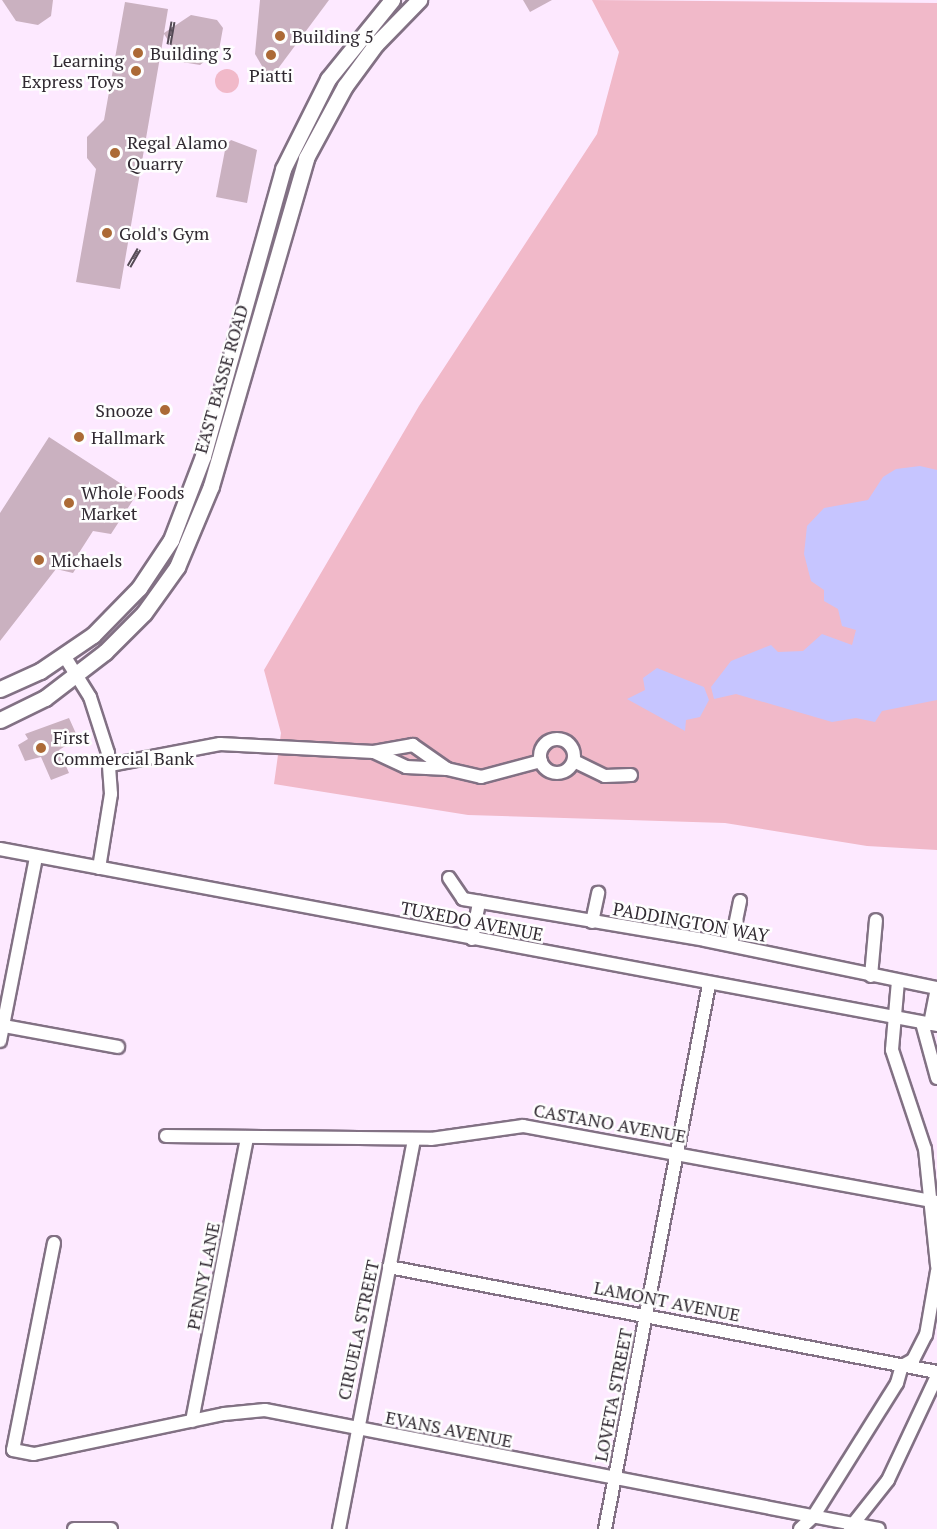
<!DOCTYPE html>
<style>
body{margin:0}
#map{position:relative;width:937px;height:1529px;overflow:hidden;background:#fde9ff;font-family:"PT Serif",serif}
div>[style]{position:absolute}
.green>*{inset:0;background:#f1b9c9}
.round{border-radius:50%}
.water>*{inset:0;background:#c6c5ff}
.building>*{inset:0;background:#cab1c0}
.roads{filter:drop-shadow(2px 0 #827184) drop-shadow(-2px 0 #827184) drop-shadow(0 2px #827184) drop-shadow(0 -2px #827184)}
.minor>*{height:12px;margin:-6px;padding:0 6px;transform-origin:6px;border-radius:6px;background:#fff}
.minor>.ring{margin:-6px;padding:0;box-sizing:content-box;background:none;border:12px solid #fff;border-radius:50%}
.major>*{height:15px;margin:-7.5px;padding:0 7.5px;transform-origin:7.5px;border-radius:7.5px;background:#fff}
.rail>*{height:5px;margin-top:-2.5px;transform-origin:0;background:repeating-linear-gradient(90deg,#fefefe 0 9px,#544a55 0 18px);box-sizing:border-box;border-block:2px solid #544a55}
.dots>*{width:16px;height:16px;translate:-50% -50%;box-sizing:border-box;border:3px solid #fefefe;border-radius:50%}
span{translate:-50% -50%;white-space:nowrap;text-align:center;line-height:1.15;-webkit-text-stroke:5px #fefefe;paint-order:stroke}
.poi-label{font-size:18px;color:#312a32}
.left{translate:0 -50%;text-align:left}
.right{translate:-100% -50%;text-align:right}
.street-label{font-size:18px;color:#312a32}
</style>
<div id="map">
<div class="green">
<div style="clip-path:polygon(592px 0,937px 3px,937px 850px,867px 846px,725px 823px,468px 815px,274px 784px,281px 733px,264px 670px,419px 406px,597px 134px,619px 52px)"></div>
<div class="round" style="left:215px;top:69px;width:24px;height:24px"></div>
</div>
<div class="water">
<div style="clip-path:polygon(920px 466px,937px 470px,937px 700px,882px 711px,875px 722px,856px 718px,832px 722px,736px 694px,714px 699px,711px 687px,731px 661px,771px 645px,778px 652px,803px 651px,822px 634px,852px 645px,856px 630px,842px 626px,838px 609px,824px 601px,824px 590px,811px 581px,804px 554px,807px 526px,824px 508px,868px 500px,883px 477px,896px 469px)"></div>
<div style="clip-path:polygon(657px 668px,704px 687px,709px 700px,700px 717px,686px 720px,685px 731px,627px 699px,645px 690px,643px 678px)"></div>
</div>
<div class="building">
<div style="clip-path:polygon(2px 0,53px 0,51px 16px,38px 25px,16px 21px)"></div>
<div style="clip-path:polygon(260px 0,329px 0,274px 74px,266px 73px,255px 54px)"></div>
<div style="clip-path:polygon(523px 0,552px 0,530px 12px)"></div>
<div style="clip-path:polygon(125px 2px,168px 9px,164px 33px,191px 15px,217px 20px,223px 28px,219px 50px,200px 65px,182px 62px,164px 34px,120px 289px,76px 282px,96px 169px,87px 158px,87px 137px,104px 120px)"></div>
<div style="clip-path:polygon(231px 140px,257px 150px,247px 203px,216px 197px,226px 145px)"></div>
<div style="clip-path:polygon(49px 437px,137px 494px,111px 534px,93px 531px,75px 559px,80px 562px,73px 573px,56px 569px,0 641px,0 513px)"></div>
<div style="clip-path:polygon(69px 718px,78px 738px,59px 750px,69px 773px,51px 780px,41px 757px,25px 761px,18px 745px,28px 739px,25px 734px)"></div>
</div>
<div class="roads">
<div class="minor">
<div style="left:65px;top:657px;width:47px;rotate:58deg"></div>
<div style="left:90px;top:697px;width:59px;rotate:72.2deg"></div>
<div style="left:108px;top:753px;width:41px;rotate:85.8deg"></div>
<div style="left:111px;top:794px;width:75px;rotate:99.2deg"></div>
<div class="ring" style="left:540px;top:739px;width:22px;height:22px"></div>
<div style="left:574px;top:761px;width:34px;rotate:26deg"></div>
<div style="left:605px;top:776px;width:26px;rotate:-2deg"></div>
<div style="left:110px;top:765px;width:112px;rotate:-10.8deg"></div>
<div style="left:220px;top:744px;width:154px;rotate:3deg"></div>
<div style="left:447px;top:769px;width:42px;rotate:-144.8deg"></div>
<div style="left:413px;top:745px;width:40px;rotate:170deg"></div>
<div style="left:374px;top:752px;width:35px;rotate:25deg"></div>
<div style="left:406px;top:767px;width:41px;rotate:2.8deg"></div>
<div style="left:447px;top:769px;width:35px;rotate:13deg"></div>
<div style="left:481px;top:777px;width:62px;rotate:-14.9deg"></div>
<div style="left:0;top:849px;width:953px;rotate:10.64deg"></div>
<div style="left:449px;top:878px;width:25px;rotate:56deg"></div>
<div style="left:463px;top:899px;width:245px;rotate:9.6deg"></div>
<div style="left:705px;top:940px;width:237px;rotate:11.7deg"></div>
<div style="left:592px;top:922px;width:30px;rotate:-78deg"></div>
<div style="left:472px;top:939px;width:38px;rotate:-79deg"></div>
<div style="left:731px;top:945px;width:45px;rotate:-78.4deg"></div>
<div style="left:871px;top:976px;width:56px;rotate:-84.9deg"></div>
<div style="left:898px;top:981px;width:69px;rotate:95deg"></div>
<div style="left:892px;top:1050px;width:104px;rotate:71.6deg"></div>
<div style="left:925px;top:1149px;width:118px;rotate:84.1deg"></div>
<div style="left:922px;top:1023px;width:57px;rotate:74.7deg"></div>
<div style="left:930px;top:1024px;width:36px;rotate:-79deg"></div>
<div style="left:4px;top:1026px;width:116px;rotate:10.4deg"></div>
<div style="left:0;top:1041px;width:187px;rotate:-78.9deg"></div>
<div style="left:166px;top:1136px;width:265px;rotate:0.6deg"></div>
<div style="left:431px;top:1139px;width:93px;rotate:-8deg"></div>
<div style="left:523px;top:1126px;width:421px;rotate:10.4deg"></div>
<div style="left:54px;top:1243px;width:211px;rotate:101.2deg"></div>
<div style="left:13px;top:1450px;width:21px;rotate:11deg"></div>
<div style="left:34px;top:1454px;width:194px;rotate:-11.9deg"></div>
<div style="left:224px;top:1414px;width:41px;rotate:-5.6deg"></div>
<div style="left:265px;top:1410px;width:625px;rotate:10.97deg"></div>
<div style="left:389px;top:1267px;width:558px;rotate:10.85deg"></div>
<div style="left:192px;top:1421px;width:289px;rotate:-79deg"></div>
<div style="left:850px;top:1528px;width:61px;rotate:-51.6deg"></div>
<div style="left:888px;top:1480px;width:115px;rotate:-64.8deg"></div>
<div style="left:74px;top:1529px;width:37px"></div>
<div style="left:339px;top:1529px;width:397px;rotate:-79.1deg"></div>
<div style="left:605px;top:1529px;width:554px;rotate:-79.18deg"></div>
<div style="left:800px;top:1529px;width:18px;rotate:-43deg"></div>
<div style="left:813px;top:1517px;width:158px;rotate:-57.9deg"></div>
<div style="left:897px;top:1383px;width:18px;rotate:-74deg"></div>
<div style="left:902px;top:1366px;width:13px;rotate:-29deg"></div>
<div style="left:913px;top:1360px;width:28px;rotate:-63deg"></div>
<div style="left:926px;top:1335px;width:65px;rotate:-80.2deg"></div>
</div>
<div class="major">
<div style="left:0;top:689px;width:44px;rotate:-24.2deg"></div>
<div style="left:40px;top:671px;width:64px;rotate:-34.2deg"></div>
<div style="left:93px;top:635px;width:66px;rotate:-45.6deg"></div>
<div style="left:139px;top:588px;width:58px;rotate:-56.3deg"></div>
<div style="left:171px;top:540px;width:90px;rotate:-69.1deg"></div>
<div style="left:203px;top:456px;width:298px;rotate:-74.4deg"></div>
<div style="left:283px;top:169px;width:101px;rotate:-63.4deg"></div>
<div style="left:328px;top:79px;width:102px;rotate:-51deg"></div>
<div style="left:0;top:720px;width:50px;rotate:-26.1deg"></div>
<div style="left:45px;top:698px;width:76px;rotate:-37.5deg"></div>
<div style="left:105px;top:652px;width:55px;rotate:-45deg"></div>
<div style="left:144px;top:613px;width:57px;rotate:-54.3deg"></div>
<div style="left:177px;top:567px;width:88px;rotate:-67.2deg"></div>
<div style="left:211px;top:486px;width:341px;rotate:-73.8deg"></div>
<div style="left:306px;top:158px;width:82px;rotate:-61.6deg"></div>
<div style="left:345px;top:86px;width:52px;rotate:-53.6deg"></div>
<div style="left:376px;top:44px;width:62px;rotate:-45.7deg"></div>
</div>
</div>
<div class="rail">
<div style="left:169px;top:44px;width:23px;rotate:-80deg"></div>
<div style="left:129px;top:266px;width:20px;rotate:-60deg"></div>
</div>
<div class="dots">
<div style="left:280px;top:36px;background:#ac6a36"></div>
<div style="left:138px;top:53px;background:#ac6a36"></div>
<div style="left:271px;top:55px;background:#ac6a36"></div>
<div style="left:136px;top:71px;background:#ac6a36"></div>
<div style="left:115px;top:153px;background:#ac6a36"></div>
<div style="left:107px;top:233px;background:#ac6a36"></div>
<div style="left:165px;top:410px;background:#ac6a36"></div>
<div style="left:79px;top:437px;background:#ac6a36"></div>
<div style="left:69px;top:503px;background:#ac6a36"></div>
<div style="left:39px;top:560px;background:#ac6a36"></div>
<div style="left:41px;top:748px;background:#ac6a36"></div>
</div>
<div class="poi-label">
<span class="left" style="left:292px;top:36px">Building 5</span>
<span class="left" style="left:150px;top:53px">Building 3</span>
<span class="right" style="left:124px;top:71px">Learning<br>Express Toys</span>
<span style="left:271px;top:75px">Piatti</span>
<span class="left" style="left:127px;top:153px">Regal Alamo<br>Quarry</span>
<span class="left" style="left:119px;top:233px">Gold's Gym</span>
<span class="right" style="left:153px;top:410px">Snooze</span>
<span class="left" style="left:91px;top:437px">Hallmark</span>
<span class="left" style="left:81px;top:503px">Whole Foods<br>Market</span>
<span class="left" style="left:51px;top:560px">Michaels</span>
<span class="left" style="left:53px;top:748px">First<br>Commercial Bank</span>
</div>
<div class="street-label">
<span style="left:221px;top:379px;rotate:-74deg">EAST BASSE ROAD</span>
<span style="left:472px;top:921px;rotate:11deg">TUXEDO AVENUE</span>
<span style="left:691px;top:922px;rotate:10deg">PADDINGTON WAY</span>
<span style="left:610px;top:1123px;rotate:10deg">CASTANO AVENUE</span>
<span style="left:203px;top:1276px;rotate:-79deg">PENNY LANE</span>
<span style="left:667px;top:1301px;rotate:11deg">LAMONT AVENUE</span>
<span style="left:358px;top:1330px;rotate:-78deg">CIRUELA STREET</span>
<span style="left:613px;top:1395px;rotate:-79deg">LOVETA STREET</span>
<span style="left:449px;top:1429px;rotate:11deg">EVANS AVENUE</span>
</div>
</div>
